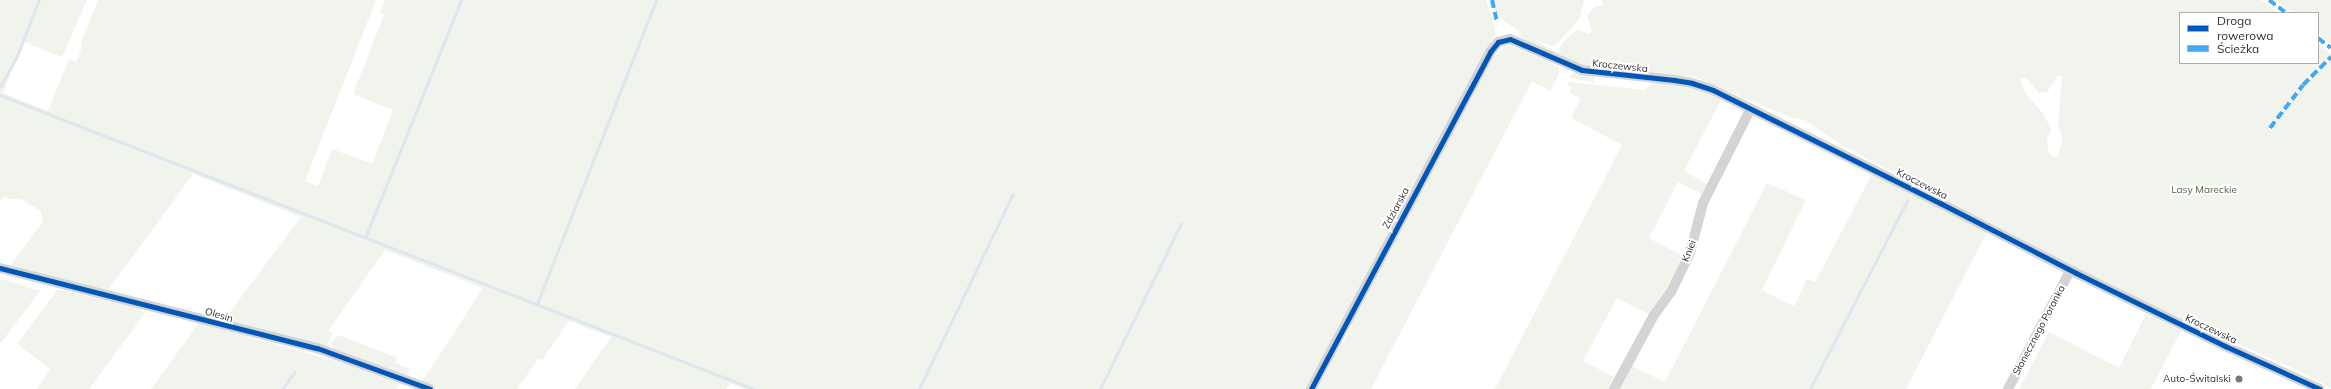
<!DOCTYPE html>
<meta charset="utf-8">
<style>
body{margin:0}
#map{position:relative;width:2331px;height:389px;overflow:hidden;background:#fff;font-family:Mulish,sans-serif}
div>[style]{position:absolute}
.green>*{inset:0;background:#f1f4ed}
.stream>*{height:2.5px;margin:-1.25px;padding:0 1.25px;transform-origin:1.25px;border-radius:1.25px;background:#dde6ef}
.minor>*{height:10px;margin:-5px;padding:0 5px;transform-origin:5px;border-radius:5px;background:#d4d4d4}
.quiet>*{height:4px;margin-top:-2px;transform-origin:0;background:repeating-linear-gradient(90deg,#3fa9f5 0 8px,transparent 0 12px)}
.cycleway>*{height:5px;margin:-2.5px;padding:0 2.5px;transform-origin:2.5px;border-radius:2.5px;background:#0057b8}
.dots>*{width:11px;height:11px;translate:-50% -50%;box-sizing:border-box;border:2px solid #fff;border-radius:50%}
span{translate:-50% -50%;white-space:nowrap;text-align:center;line-height:1.15;-webkit-text-stroke:4px #fff;paint-order:stroke}
.street-label{font-size:10px;color:#2f2f2f}
.park-label{font-size:10px;color:#516642}
.poi-label{font-size:10px;color:#2f2f2f}
.right{translate:-100% -50%;text-align:right}
.legend{position:absolute;left:2179px;top:12px;width:140px;height:52px;box-sizing:border-box;background:#fff;border:1px solid #acacac;margin:0;padding:5px 7px;list-style:none;font-size:12px;color:#2f2f2f}
.legend li{display:flex;align-items:center;gap:8px;height:20px}
.legend b{width:20px;border:1px solid #acacac}
</style>
<div id="map">
<div class="green">
<div style="clip-path:polygon(0 0,87px 0,62px 57px,24px 42px,3px 93px,48px 111px,69px 59px,76px 62px,82px 47px,81px 42px,98px 0,376px 0,305px 181px,318px 186px,332px 149px,372px 164px,393px 110px,353px 94px,384px 15px,380px 13px,385px 0,1486px 0,1496px 33px,1308px 389px,744px 389px,730px 383px,726px 389px,575px 389px,611px 337px,569px 321px,542px 360px,539px 358px,517px 389px,440px 389px,422px 382px,483px 288px,385px 250px,328px 331px,333px 333px,326px 346px,229px 322px,227px 316px,301px 217px,193px 174px,106px 293px,10px 266px,43px 222px,41px 211px,21px 199px,9px 199px,4px 196px,0 202px)"></div>
<div style="clip-path:polygon(evenodd,1493px 0,1584px 0,1580px 18px,1557px 44px,1551px 46px,1532px 38px,1557px 53px,1560px 52px,1560px 47px,1565px 40px,1578px 29px,1588px 34px,1592px 31px,1587px 16px,1595px 6px,1603px 6px,1602px 0,2261px 0,2278px 13px,2180px 13px,2180px 63px,2318px 63px,2318px 44px,2331px 54px,2331px 388px,2304px 373px,2148px 304px,2052px 255px,1841px 145px,1805px 120px,1792px 118px,1695px 77px,1587px 68px,1520px 38px,1521px 33px,1503px 20px,1494px 8px,1493px 0,2058px 76px,2062px 76px,2058px 126px,2063px 138px,2058px 156px,2052px 157px,2048px 150px,2047px 140px,2051px 131px,2050px 127px,2044px 115px,2024px 91px,2020px 79px,2025px 77px,2039px 93px,2047px 92px,2058px 76px)"></div>
<div style="clip-path:polygon(2275px 0,2331px 0,2331px 44px,2318px 33px,2318px 13px,2292px 13px)"></div>
<div style="clip-path:polygon(1504px 46px,1512px 46px,1559px 67px,1559px 74px,1550px 91px,1532px 81px,1371px 389px,1316px 389px,1339px 345px,1343px 343px,1352px 325px,1350px 323px,1493px 55px,1495px 56px)"></div>
<div style="clip-path:polygon(1575px 72px,1595px 76px,1594px 83px,1568px 77px)"></div>
<div style="clip-path:polygon(1569px 82px,1644px 90px,1654px 82px,1685px 85px,1719px 96px,1720px 102px,1684px 171px,1707px 184px,1702px 194px,1678px 182px,1649px 238px,1683px 256px,1667px 287px,1648px 314px,1617px 298px,1583px 361px,1614px 377px,1608px 389px,1495px 389px,1622px 145px,1571px 118px,1581px 98px,1569px 93px,1572px 87px,1567px 85px)"></div>
<div style="clip-path:polygon(1875px 175px,1987px 232px,1906px 389px,1620px 389px,1632px 366px,1665px 382px,1767px 183px,1806px 200px,1762px 290px,1791px 305px,1795px 305px,1807px 279px,1815px 282px,1871px 176px)"></div>
<div style="clip-path:polygon(2px 279px,40px 291px,0 344px,0 281px)"></div>
<div style="clip-path:polygon(58px 289px,140px 308px,145px 313px,89px 389px,37px 389px,50px 369px,17px 344px)"></div>
<div style="clip-path:polygon(2146px 314px,2181px 331px,2151px 389px,2019px 389px,2049px 332px,2119px 368px)"></div>
<div style="clip-path:polygon(199px 323px,353px 366px,400px 384px,396px 389px,151px 389px)"></div>
<div style="clip-path:polygon(338px 335px,398px 358px,395px 363px,410px 369px,407px 375px,335px 351px,331px 344px)"></div>
</div>
<div class="stream">
<div style="left:0;top:87px;width:35px;rotate:-61deg"></div>
<div style="left:17px;top:56px;width:60px;rotate:-68.6deg"></div>
<div style="left:0;top:95px;width:809px;rotate:21.3deg"></div>
<div style="left:365px;top:238px;width:257px;rotate:-68deg"></div>
<div style="left:537px;top:304px;width:326px;rotate:-68.6deg"></div>
<div style="left:282px;top:389px;width:21px;rotate:-53deg"></div>
<div style="left:919px;top:389px;width:216px;rotate:-64.3deg"></div>
<div style="left:1100px;top:389px;width:184px;rotate:-63.9deg"></div>
<div style="left:1810px;top:389px;width:212px;rotate:-62.7deg"></div>
</div>
<div class="minor">
<div style="left:0;top:268px;width:327px;rotate:14.2deg"></div>
<div style="left:317px;top:348px;width:120px;rotate:19.9deg"></div>
<div style="left:1311px;top:389px;width:382px;rotate:-62deg"></div>
<div style="left:1490px;top:52px;width:13px;rotate:-51deg"></div>
<div style="left:1498px;top:42px;width:12px;rotate:-14deg"></div>
<div style="left:1510px;top:39px;width:78px;rotate:23.3deg"></div>
<div style="left:1582px;top:70px;width:93px;rotate:6.2deg"></div>
<div style="left:1674px;top:80px;width:18px;rotate:9deg"></div>
<div style="left:1692px;top:83px;width:22px;rotate:18deg"></div>
<div style="left:1713px;top:90px;width:254px;rotate:26.5deg"></div>
<div style="left:1940px;top:203px;width:153px;rotate:27.2deg"></div>
<div style="left:2076px;top:273px;width:166px;rotate:26.1deg"></div>
<div style="left:2225px;top:346px;width:104px;rotate:24.4deg"></div>
<div style="left:1614px;top:389px;width:84px;rotate:-61.6deg"></div>
<div style="left:1654px;top:315px;width:29px;rotate:-54deg"></div>
<div style="left:1671px;top:292px;width:43px;rotate:-64deg"></div>
<div style="left:1690px;top:253px;width:52px;rotate:-75.4deg"></div>
<div style="left:1703px;top:203px;width:106px;rotate:-63.2deg"></div>
<div style="left:2008px;top:389px;width:133px;rotate:-62.3deg"></div>
</div>
<div class="quiet">
<div style="left:1492px;top:0;width:22px;rotate:77deg"></div>
<div style="left:2269px;top:0;width:21px;rotate:37deg"></div>
<div style="left:2318px;top:38px;width:16px;rotate:38deg"></div>
<div style="left:2270px;top:128px;width:54px;rotate:-52.5deg"></div>
<div style="left:2303px;top:85px;width:40px;rotate:-45deg"></div>
</div>
<div class="cycleway">
<div style="left:0;top:268px;width:327px;rotate:14.2deg"></div>
<div style="left:317px;top:348px;width:120px;rotate:19.9deg"></div>
<div style="left:1311px;top:389px;width:382px;rotate:-62deg"></div>
<div style="left:1490px;top:52px;width:13px;rotate:-51deg"></div>
<div style="left:1498px;top:42px;width:12px;rotate:-14deg"></div>
<div style="left:1510px;top:39px;width:78px;rotate:23.3deg"></div>
<div style="left:1582px;top:70px;width:93px;rotate:6.2deg"></div>
<div style="left:1674px;top:80px;width:18px;rotate:9deg"></div>
<div style="left:1692px;top:83px;width:22px;rotate:18deg"></div>
<div style="left:1713px;top:90px;width:254px;rotate:26.5deg"></div>
<div style="left:1940px;top:203px;width:153px;rotate:27.2deg"></div>
<div style="left:2076px;top:273px;width:166px;rotate:26.1deg"></div>
<div style="left:2225px;top:346px;width:104px;rotate:24.4deg"></div>
</div>
<div class="dots">
<div style="left:2239px;top:379px;background:#787878"></div>
</div>
<div class="street-label">
<span style="left:1620px;top:66px;rotate:6deg">Kroczewska</span>
<span style="left:1922px;top:184px;rotate:27deg">Kroczewska</span>
<span style="left:1396px;top:208px;rotate:-62deg">Zdziarska</span>
<span style="left:1689px;top:251px;rotate:-69deg">Kniei</span>
<span style="left:219px;top:315px;rotate:16deg">Olesin</span>
<span style="left:2211px;top:329px;rotate:25deg">Kroczewska</span>
<span style="left:2039px;top:330px;rotate:-62deg">Słonecznego Poranka</span>
</div>
<div class="park-label">
<span style="left:2204px;top:190px">Lasy Mareckie</span>
</div>
<div class="poi-label">
<span class="right" style="left:2231px;top:379px">Auto-Świtalski</span>
</div>
<ul class="legend">
<li><b style="height:5px;background:#0057b8"></b>Droga rowerowa</li>
<li><b style="height:5px;background:#3fa9f5"></b>Ścieżka</li>
</ul>
</div>
